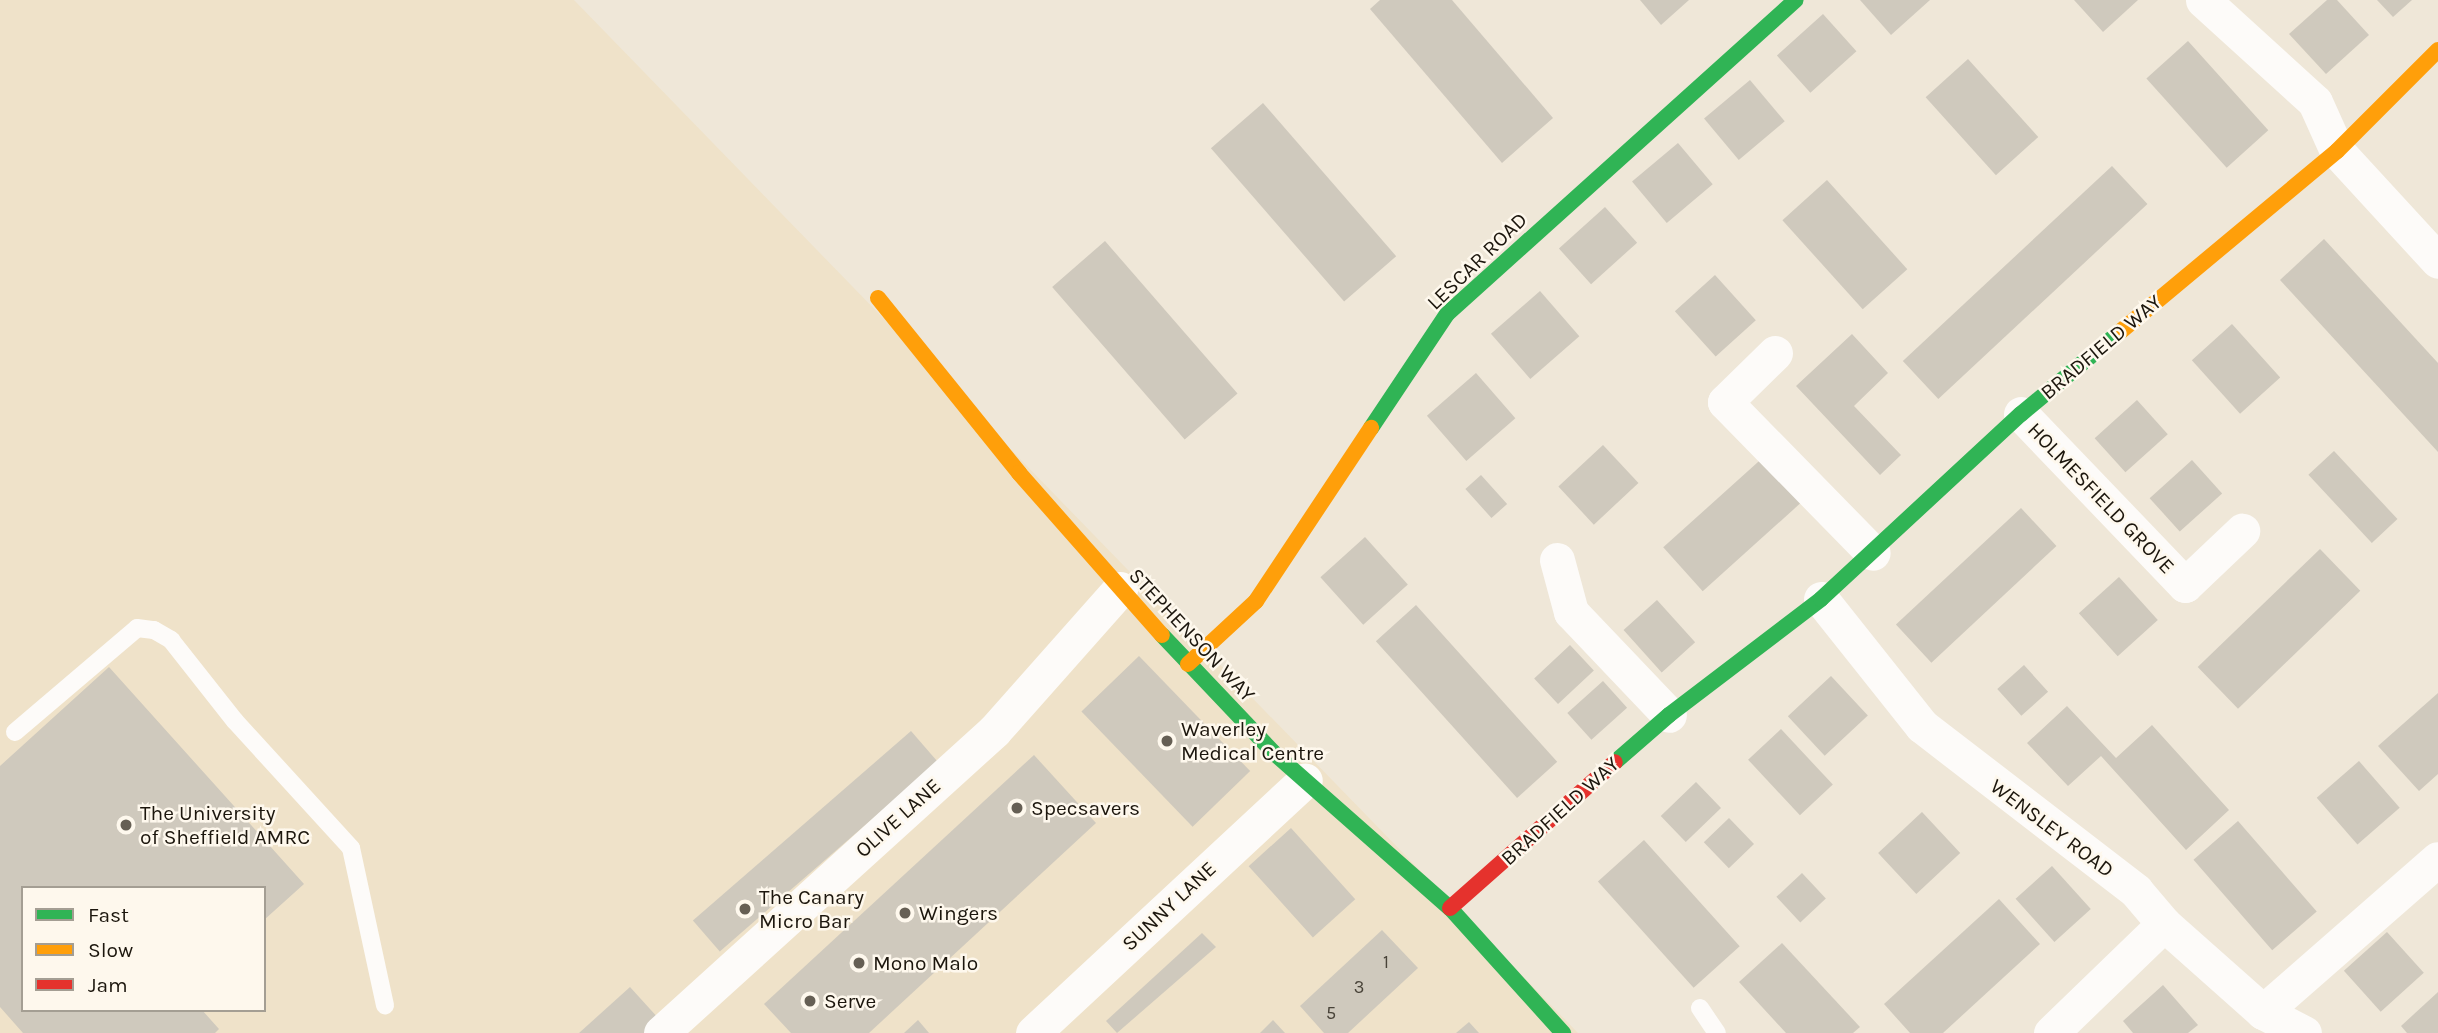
<!DOCTYPE html>
<style>
body{margin:0}
#map{position:relative;width:2438px;height:1033px;overflow:hidden;background:#efe7d8;font-family:Karla,sans-serif}
div>[style]{position:absolute}
.built>*{inset:0;background:#efe2c9}
.building>*{inset:0;background:#cfc9bd;transform-origin:0 0}
.lane>*{height:18px;margin:-9px;padding:0 9px;transform-origin:9px;border-radius:9px;background:#fdfbf9}
.street>*{height:35px;margin:-17.5px;padding:0 17.5px;transform-origin:17.5px;border-radius:17.5px;background:#fdfbf9}
.fast>*{height:16px;margin:-8px;padding:0 8px;transform-origin:8px;border-radius:8px;background:#30b455}
.slow>*{height:16px;margin:-8px;padding:0 8px;transform-origin:8px;border-radius:8px;background:#ff9f0a}
.jam>*{height:16px;margin:-8px;padding:0 8px;transform-origin:8px;border-radius:8px;background:#e5322d}
.dots>*{width:19px;height:19px;translate:-50% -50%;box-sizing:border-box;border:4px solid #fef8ed;border-radius:50%}
span{translate:-50% -50%;white-space:nowrap;text-align:center;line-height:1.15;-webkit-text-stroke:5px #fef8ed;paint-order:stroke}
.number-label{font-size:18px;color:#494339}
.number-label span{-webkit-text-stroke-width:0}
.street-label{font-size:21px;color:#1c160d}
.poi-label{font-size:21px;color:#1c160d}
.left{translate:0 -50%;text-align:left}
.legend{position:absolute;left:21px;top:886px;width:245px;height:126px;box-sizing:border-box;background:#fef8ed;border:2px solid #a49e93;margin:0;padding:9px 12px;list-style:none;font-size:21px;color:#1c160d}
.legend li{display:flex;align-items:center;gap:14px;height:35px}
.legend b{width:35px;border:2px solid #a49e93}
</style>
<div id="map">
<div class="built">
<div style="clip-path:polygon(evenodd,0 0,574px 0,1578px 1033px,0 1033px,0 0,23px 888px,264px 888px,264px 1010px,23px 1010px,23px 888px)"></div>
</div>
<div class="building">
<div style="clip-path:polygon(1380px 0,1452px 0,1553px 118px,1502px 163px,1370px 9px)"></div>
<div style="clip-path:polygon(1640px 0,1689px 0,1661px 25px)"></div>
<div style="clip-path:polygon(1860px 0,1930px 0,1891px 35px)"></div>
<div style="clip-path:polygon(2074px 0,2138px 0,2103px 32px)"></div>
<div style="clip-path:polygon(2327px 0,2337px 0,2369px 35px,2326px 74px,2289px 34px)"></div>
<div style="clip-path:polygon(2377px 0,2412px 0,2393px 17px)"></div>
<div style="left:1823px;top:14px;width:50px;height:62px;rotate:48deg"></div>
<div style="left:2188px;top:41px;width:120px;height:56px;rotate:48deg"></div>
<div style="left:1968px;top:59px;width:105px;height:57px;rotate:48deg"></div>
<div style="left:1750px;top:80px;width:54px;height:60px;rotate:50deg"></div>
<div style="left:1263px;top:103px;width:203px;height:69px;rotate:49deg"></div>
<div style="left:1678px;top:143px;width:54px;height:60px;rotate:50deg"></div>
<div style="left:2112px;top:166px;width:52px;height:286px;rotate:47deg"></div>
<div style="left:1827px;top:180px;width:120px;height:60px;rotate:48deg"></div>
<div style="left:1605px;top:207px;width:48px;height:62px;rotate:48deg"></div>
<div style="clip-path:polygon(2324px 239px,2438px 363px,2438px 452px,2280px 280px)"></div>
<div style="left:1105px;top:241px;width:202px;height:70px;rotate:49deg"></div>
<div style="left:1715px;top:275px;width:61px;height:54px;rotate:48deg"></div>
<div style="left:1540px;top:291px;width:60px;height:65px;rotate:49deg"></div>
<div style="left:2232px;top:324px;width:72px;height:54px;rotate:48deg"></div>
<div style="clip-path:polygon(1852px 334px,1888px 373px,1854px 406px,1901px 455px,1880px 475px,1796px 386px)"></div>
<div style="left:1476px;top:373px;width:60px;height:65px;rotate:49deg"></div>
<div style="left:2137px;top:400px;width:46px;height:57px;rotate:48deg"></div>
<div style="left:1603px;top:445px;width:52px;height:61px;rotate:47deg"></div>
<div style="left:2334px;top:451px;width:93px;height:35px;rotate:47deg"></div>
<div style="left:1768px;top:453px;width:59px;height:141px;rotate:48deg"></div>
<div style="left:2192px;top:460px;width:45px;height:57px;rotate:48deg"></div>
<div style="left:1481px;top:475px;width:39px;height:21px;rotate:48deg"></div>
<div style="left:2021px;top:508px;width:52px;height:171px;rotate:47deg"></div>
<div style="left:1365px;top:537px;width:64px;height:60px;rotate:48deg"></div>
<div style="left:2320px;top:549px;width:58px;height:170px;rotate:46deg"></div>
<div style="left:2119px;top:577px;width:58px;height:54px;rotate:48deg"></div>
<div style="left:1657px;top:600px;width:57px;height:45px;rotate:48deg"></div>
<div style="left:1416px;top:605px;width:211px;height:54px;rotate:48deg"></div>
<div style="left:1570px;top:645px;width:35px;height:49px;rotate:47deg"></div>
<div style="left:1139px;top:656px;width:160px;height:80px;rotate:46deg"></div>
<div style="left:2024px;top:665px;width:36px;height:36px;rotate:48deg"></div>
<div style="clip-path:polygon(109px 667px,304px 884px,264px 920px,264px 888px,23px 888px,23px 1010px,202px 1010px,219px 1029px,215px 1033px,23px 1033px,0 1007px,0 766px)"></div>
<div style="left:1831px;top:676px;width:54px;height:59px;rotate:47deg"></div>
<div style="left:1603px;top:681px;width:36px;height:48px;rotate:48deg"></div>
<div style="clip-path:polygon(2438px 693px,2438px 774px,2419px 791px,2378px 746px)"></div>
<div style="clip-path:polygon(2067px 706px,2116px 758px,2152px 725px,2229px 810px,2186px 850px,2101px 756px,2068px 786px,2027px 743px)"></div>
<div style="left:1781px;top:729px;width:76px;height:45px;rotate:47deg"></div>
<div style="left:911px;top:731px;width:41px;height:289px;rotate:49deg"></div>
<div style="clip-path:polygon(1034px 755px,1096px 823px,869px 1033px,791px 1033px,764px 1004px)"></div>
<div style="left:2359px;top:761px;width:62px;height:56px;rotate:49deg"></div>
<div style="left:1696px;top:782px;width:36px;height:49px;rotate:46deg"></div>
<div style="left:1922px;top:812px;width:56px;height:60px;rotate:47deg"></div>
<div style="left:1729px;top:818px;width:36px;height:35px;rotate:46deg"></div>
<div style="left:2238px;top:821px;width:120px;height:59px;rotate:49deg"></div>
<div style="left:1291px;top:828px;width:96px;height:57px;rotate:48deg"></div>
<div style="left:1644px;top:840px;width:143px;height:62px;rotate:48deg"></div>
<div style="left:2052px;top:866px;width:58px;height:49px;rotate:48deg"></div>
<div style="left:1802px;top:873px;width:35px;height:35px;rotate:47deg"></div>
<div style="clip-path:polygon(1999px 899px,2040px 944px,1943px 1033px,1910px 1033px,1884px 1004px)"></div>
<div style="clip-path:polygon(1382px 930px,1418px 968px,1348px 1033px,1324px 1033px,1300px 1006px)"></div>
<div style="left:2387px;top:932px;width:55px;height:58px;rotate:48deg"></div>
<div style="clip-path:polygon(1202px 933px,1216px 947px,1117px 1033px,1106px 1021px)"></div>
<div style="clip-path:polygon(1782px 943px,1860px 1027px,1853px 1033px,1786px 1033px,1739px 982px)"></div>
<div style="clip-path:polygon(2163px 985px,2198px 1025px,2188px 1033px,2133px 1033px,2123px 1021px)"></div>
<div style="clip-path:polygon(630px 987px,660px 1020px,646px 1033px,579px 1033px)"></div>
<div style="clip-path:polygon(2438px 992px,2438px 1033px,2407px 1033px,2401px 1026px)"></div>
<div style="clip-path:polygon(918px 1020px,929px 1033px,904px 1033px)"></div>
<div style="clip-path:polygon(1273px 1020px,1285px 1033px,1260px 1033px)"></div>
<div style="clip-path:polygon(1469px 1022px,1479px 1033px,1456px 1033px)"></div>
</div>
<div class="lane">
<div style="left:15px;top:732px;width:160px;rotate:-40.4deg"></div>
<div style="left:137px;top:628px;width:17px;rotate:7deg"></div>
<div style="left:154px;top:630px;width:20px;rotate:30deg"></div>
<div style="left:171px;top:640px;width:103px;rotate:51.7deg"></div>
<div style="left:235px;top:721px;width:172px;rotate:47.6deg"></div>
<div style="left:351px;top:848px;width:161px;rotate:77.8deg"></div>
<div style="left:1700px;top:1008px;width:30px;rotate:56deg"></div>
</div>
<div class="street">
<div style="left:2203px;top:0;width:151px;rotate:42.3deg"></div>
<div style="left:2315px;top:102px;width:54px;rotate:65.8deg"></div>
<div style="left:2337px;top:151px;width:149px;rotate:47.4deg"></div>
<div style="left:1775px;top:353px;width:70px;rotate:135.6deg"></div>
<div style="left:1725px;top:402px;width:211px;rotate:45.6deg"></div>
<div style="left:2021px;top:414px;width:237px;rotate:46.2deg"></div>
<div style="left:2185px;top:585px;width:79px;rotate:-43.5deg"></div>
<div style="left:1557px;top:560px;width:54px;rotate:74.9deg"></div>
<div style="left:1571px;top:612px;width:142px;rotate:46.4deg"></div>
<div style="left:1821px;top:599px;width:162px;rotate:51.5deg"></div>
<div style="left:1922px;top:726px;width:270px;rotate:37.6deg"></div>
<div style="left:2136px;top:891px;width:43px;rotate:49.7deg"></div>
<div style="left:2164px;top:924px;width:132px;rotate:41.6deg"></div>
<div style="left:2263px;top:1012px;width:46px;rotate:27.1deg"></div>
<div style="left:2263px;top:1012px;width:232px;rotate:-41.2deg"></div>
<div style="left:661px;top:1033px;width:450px;rotate:-42.2deg"></div>
<div style="left:994px;top:731px;width:190px;rotate:-48.4deg"></div>
<div style="left:1033px;top:1033px;width:371px;rotate:-42.9deg"></div>
<div style="left:2051px;top:1033px;width:157px;rotate:-44deg"></div>
</div>
<div class="fast">
<div style="left:1371px;top:428px;width:137px;rotate:-56.3deg"></div>
<div style="left:1447px;top:314px;width:469px;rotate:-42deg"></div>
<div style="left:1162px;top:635px;width:163px;rotate:46.5deg"></div>
<div style="left:1274px;top:753px;width:235px;rotate:41.4deg"></div>
<div style="left:1450px;top:908px;width:169px;rotate:47.9deg"></div>
<div style="left:1615px;top:762px;width:72px;rotate:-41deg"></div>
<div style="left:1669px;top:715px;width:191px;rotate:-37.3deg"></div>
<div style="left:1821px;top:599px;width:272px;rotate:-42.8deg"></div>
<div style="left:2021px;top:414px;width:130px;rotate:-39.7deg"></div>
</div>
<div class="slow">
<div style="left:878px;top:298px;width:225px;rotate:51.1deg"></div>
<div style="left:1019px;top:473px;width:216px;rotate:48.6deg"></div>
<div style="left:2121px;top:331px;width:281px;rotate:-39.8deg"></div>
<div style="left:2337px;top:151px;width:143px;rotate:-45deg"></div>
<div style="left:1188px;top:664px;width:93px;rotate:-42.8deg"></div>
<div style="left:1256px;top:601px;width:208px;rotate:-56.4deg"></div>
</div>
<div class="jam">
<div style="left:1450px;top:908px;width:220px;rotate:-41.5deg"></div>
</div>
<div class="dots">
<div style="left:1167px;top:741px;background:#665f54"></div>
<div style="left:1017px;top:808px;background:#665f54"></div>
<div style="left:126px;top:825px;background:#665f54"></div>
<div style="left:745px;top:909px;background:#665f54"></div>
<div style="left:905px;top:913px;background:#665f54"></div>
<div style="left:859px;top:963px;background:#665f54"></div>
<div style="left:810px;top:1001px;background:#665f54"></div>
</div>
<div class="number-label">
<span style="left:1386px;top:962px">1</span>
<span style="left:1359px;top:987px">3</span>
<span style="left:1331px;top:1013px">5</span>
</div>
<div class="street-label">
<span style="left:1477px;top:261px;rotate:-44deg">LESCAR ROAD</span>
<span style="left:2101px;top:347px;rotate:-40deg">BRADFIELD WAY</span>
<span style="left:2101px;top:498px;rotate:46deg">HOLMESFIELD GROVE</span>
<span style="left:1192px;top:635px;rotate:47deg">STEPHENSON WAY</span>
<span style="left:1560px;top:811px;rotate:-42deg">BRADFIELD WAY</span>
<span style="left:898px;top:818px;rotate:-42deg">OLIVE LANE</span>
<span style="left:2052px;top:828px;rotate:37deg">WENSLEY ROAD</span>
<span style="left:1169px;top:906px;rotate:-43deg">SUNNY LANE</span>
</div>
<div class="poi-label">
<span class="left" style="left:1181px;top:741px">Waverley<br>Medical Centre</span>
<span class="left" style="left:1031px;top:808px">Specsavers</span>
<span class="left" style="left:140px;top:825px">The University<br>of Sheffield AMRC</span>
<span class="left" style="left:759px;top:909px">The Canary<br>Micro Bar</span>
<span class="left" style="left:919px;top:913px">Wingers</span>
<span class="left" style="left:873px;top:963px">Mono Malo</span>
<span class="left" style="left:824px;top:1001px">Serve</span>
</div>
<ul class="legend">
<li><b style="height:9px;background:#30b455"></b>Fast</li>
<li><b style="height:9px;background:#ff9f0a"></b>Slow</li>
<li><b style="height:9px;background:#e5322d"></b>Jam</li>
</ul>
</div>
